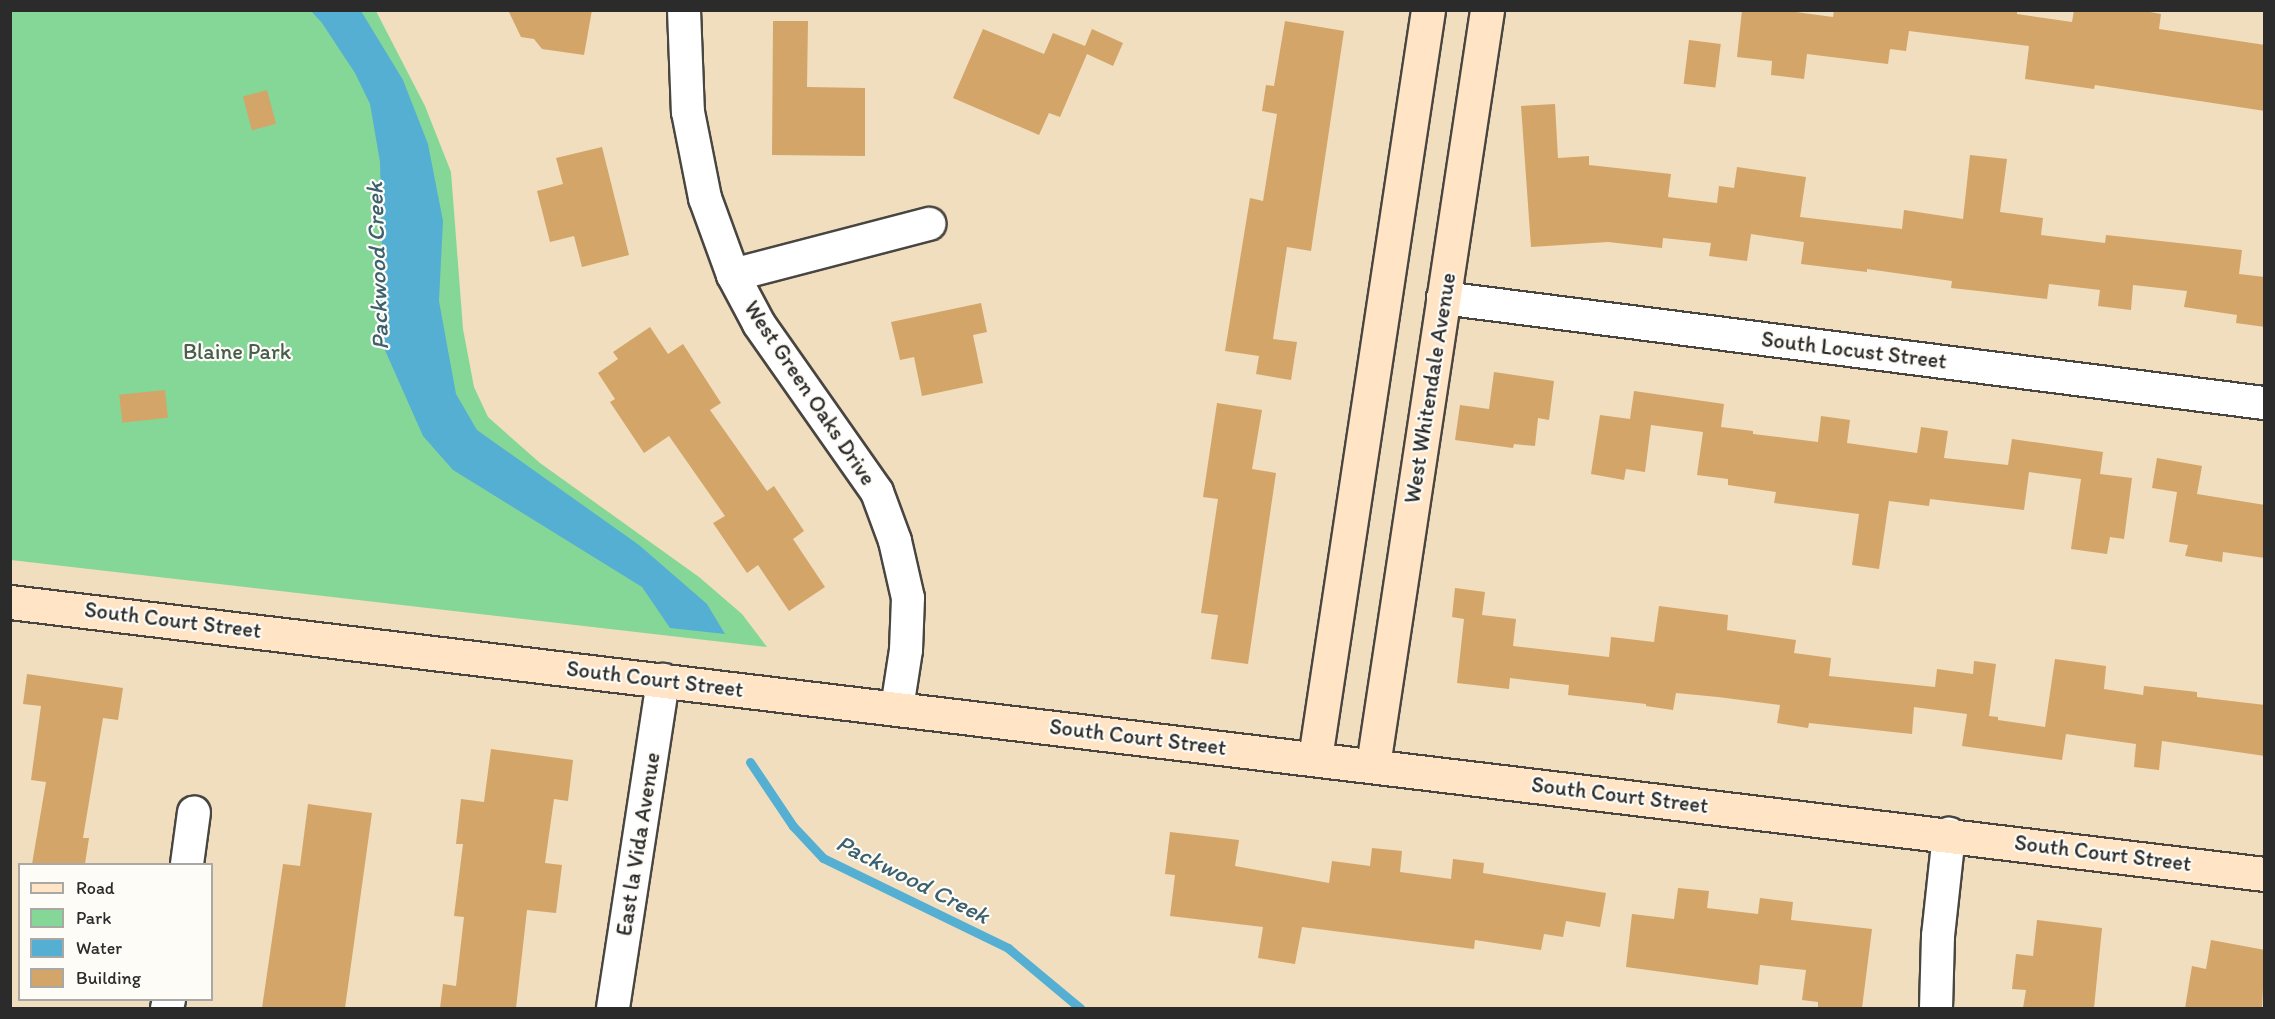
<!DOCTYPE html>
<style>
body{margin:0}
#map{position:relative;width:2275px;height:1019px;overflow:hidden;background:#f0debf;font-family:Itim,sans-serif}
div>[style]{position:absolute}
.green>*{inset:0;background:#85d798}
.water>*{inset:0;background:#55afd3}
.stream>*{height:9px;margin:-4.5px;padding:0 4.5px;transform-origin:4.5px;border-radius:4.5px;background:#55afd3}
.building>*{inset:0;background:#d3a568;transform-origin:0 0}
.roads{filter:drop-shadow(2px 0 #494641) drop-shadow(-2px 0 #494641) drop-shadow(0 2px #494641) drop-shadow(0 -2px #494641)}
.street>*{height:32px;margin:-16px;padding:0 16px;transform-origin:16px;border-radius:16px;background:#fff}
.secondary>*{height:33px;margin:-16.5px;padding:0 16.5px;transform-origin:16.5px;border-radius:16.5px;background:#ffe4c6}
span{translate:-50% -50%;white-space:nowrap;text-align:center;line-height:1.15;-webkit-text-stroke:4.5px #fdfcf7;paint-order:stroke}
.street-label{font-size:22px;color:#2b2b2b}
.park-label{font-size:22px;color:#465f4c}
.water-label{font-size:24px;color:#3c606e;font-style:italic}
.frame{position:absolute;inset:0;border:12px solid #2b2b2b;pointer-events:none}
.legend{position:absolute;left:18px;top:863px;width:195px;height:138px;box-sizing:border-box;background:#fdfcf7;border:2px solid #a9a8a5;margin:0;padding:8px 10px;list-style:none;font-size:18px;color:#2b2b2b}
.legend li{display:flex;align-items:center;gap:12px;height:30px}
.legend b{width:30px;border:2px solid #a9a8a5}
</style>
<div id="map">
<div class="green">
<div style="clip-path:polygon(11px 11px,376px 11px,425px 106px,451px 172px,463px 329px,474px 387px,488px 417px,540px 463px,699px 577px,742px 614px,767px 647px,11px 560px)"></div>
</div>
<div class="water">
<div style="clip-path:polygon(311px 11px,361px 11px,403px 80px,428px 144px,443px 221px,439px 301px,456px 394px,477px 430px,639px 545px,707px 604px,725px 634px,670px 628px,642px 587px,453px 470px,423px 436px,384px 348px,380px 162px,370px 104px,355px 73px,322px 23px)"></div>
</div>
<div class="stream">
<div style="left:750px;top:762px;width:77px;rotate:56.1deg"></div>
<div style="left:793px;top:826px;width:44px;rotate:46.8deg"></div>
<div style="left:823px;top:858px;width:206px;rotate:25.9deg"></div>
<div style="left:1008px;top:948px;width:94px;rotate:39.8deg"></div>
</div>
<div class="building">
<div style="clip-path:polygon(508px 10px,592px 10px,584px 55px,542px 49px,534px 39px,521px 37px)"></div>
<div style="clip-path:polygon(1742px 10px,1781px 10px,1833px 17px,1834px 10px,2017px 10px,2017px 14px,2072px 22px,2074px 10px,2139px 10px,2161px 14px,2159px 29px,2265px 45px,2265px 111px,2095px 85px,2094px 89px,2025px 79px,2029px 46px,1909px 31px,1906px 51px,1890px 49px,1888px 64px,1807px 54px,1804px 79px,1771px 75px,1772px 61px,1737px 57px)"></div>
<div style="clip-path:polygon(773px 21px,808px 21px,807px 87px,865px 88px,865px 156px,772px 155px)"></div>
<div style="clip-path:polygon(1285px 21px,1344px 31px,1311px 251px,1287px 247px,1273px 339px,1297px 342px,1291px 380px,1256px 374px,1259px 356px,1225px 351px,1250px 198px,1263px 201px,1277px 114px,1262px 111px,1266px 85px,1274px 86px)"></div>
<div style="clip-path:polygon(983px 29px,1044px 54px,1053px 33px,1085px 46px,1092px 29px,1123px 43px,1113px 66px,1087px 54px,1060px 117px,1049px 113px,1039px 135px,953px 98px)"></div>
<div style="left:1689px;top:40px;width:32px;height:44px;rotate:7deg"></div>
<div style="left:267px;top:90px;width:35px;height:25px;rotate:75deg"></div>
<div style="clip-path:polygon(1555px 104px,1558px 158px,1589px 156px,1589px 165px,1671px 174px,1668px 197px,1717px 203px,1719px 186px,1734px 188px,1737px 167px,1806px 177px,1800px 217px,1902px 229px,1904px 210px,1963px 219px,1970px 155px,2007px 159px,2000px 212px,2043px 218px,2041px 235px,2105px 243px,2106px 235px,2242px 250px,2239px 274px,2265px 277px,2265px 327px,2236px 323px,2237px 315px,2184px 307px,2187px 291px,2133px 285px,2131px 310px,2098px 306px,2100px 290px,2049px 284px,2047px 299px,1979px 291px,1951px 288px,1952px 281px,1867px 269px,1867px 272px,1801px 264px,1804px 242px,1751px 234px,1747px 261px,1709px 256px,1711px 243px,1663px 238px,1662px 248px,1608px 242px,1531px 247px,1521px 106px)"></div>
<div style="clip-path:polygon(602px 147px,629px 255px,582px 267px,574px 236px,550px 242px,537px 191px,563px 184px,556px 158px)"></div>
<div style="clip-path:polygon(981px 303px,987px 332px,973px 335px,983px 383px,922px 396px,914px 357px,900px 360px,891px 322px)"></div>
<div style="clip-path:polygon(650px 327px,668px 354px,683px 344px,721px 403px,710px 410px,767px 491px,774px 486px,804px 531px,793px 539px,825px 587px,789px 611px,758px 565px,747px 573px,713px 523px,725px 516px,669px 436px,644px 453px,610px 402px,615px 399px,598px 373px,618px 359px,613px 352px)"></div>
<div style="clip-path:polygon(1494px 372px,1554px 381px,1549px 420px,1538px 418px,1535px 446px,1514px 444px,1513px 448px,1455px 440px,1460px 405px,1489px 409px)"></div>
<div style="left:165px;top:390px;width:28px;height:46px;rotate:84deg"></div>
<div style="clip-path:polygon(1634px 391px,1724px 404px,1721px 427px,1753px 431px,1753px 434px,1818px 442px,1821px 416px,1850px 420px,1847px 443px,1917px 453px,1921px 427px,1948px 431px,1944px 458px,2008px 465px,2012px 439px,2103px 452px,2100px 474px,2132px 478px,2124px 539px,2110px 537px,2107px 554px,2071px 549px,2081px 479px,2029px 472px,2024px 510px,1930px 499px,1929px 506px,1889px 501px,1879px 569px,1852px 565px,1859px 514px,1774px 503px,1776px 492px,1728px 485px,1728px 479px,1697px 475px,1703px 432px,1651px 425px,1645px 472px,1626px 469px,1624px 480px,1591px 474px,1600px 415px,1630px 419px)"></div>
<div style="clip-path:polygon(1217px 403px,1262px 410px,1252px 469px,1276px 473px,1248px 664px,1211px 659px,1218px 615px,1201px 613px,1218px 499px,1203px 497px)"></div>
<div style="clip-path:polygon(2157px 458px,2202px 466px,2197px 494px,2265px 505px,2265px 558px,2223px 552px,2222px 562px,2185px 556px,2188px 545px,2169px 542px,2177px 492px,2152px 488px)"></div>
<div style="clip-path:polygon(1455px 588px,1485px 592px,1482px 615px,1516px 619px,1513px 646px,1609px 657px,1611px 637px,1654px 642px,1659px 606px,1728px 615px,1727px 630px,1796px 640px,1794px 653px,1831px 658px,1829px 676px,1935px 687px,1937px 669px,1973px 674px,1974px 661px,1996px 664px,1989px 716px,1998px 717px,1998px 720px,2045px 727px,2055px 659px,2106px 666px,2104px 689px,2143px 695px,2144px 686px,2197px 692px,2197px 697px,2265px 705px,2265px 756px,2162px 741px,2159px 770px,2134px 767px,2136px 744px,2066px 734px,2062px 760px,1962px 746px,1967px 714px,1914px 707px,1912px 734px,1809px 723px,1808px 728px,1777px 723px,1780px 705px,1718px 697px,1676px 693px,1673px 710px,1646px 706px,1646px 704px,1568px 695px,1569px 685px,1510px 678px,1509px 689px,1457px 683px,1464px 619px,1452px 617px)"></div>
<div style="clip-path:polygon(27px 674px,123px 688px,118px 720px,103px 718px,83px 838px,89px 838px,85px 864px,32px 864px,46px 782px,31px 780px,41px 706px,23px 704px)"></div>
<div style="clip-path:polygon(491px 749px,573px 760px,568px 801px,554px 799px,545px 863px,562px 865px,556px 913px,527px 910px,516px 1008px,440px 1008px,443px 984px,456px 986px,464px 917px,454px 916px,463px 844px,456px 844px,461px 799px,484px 802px)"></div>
<div style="clip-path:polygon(308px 804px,372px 813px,345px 1008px,262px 1008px,283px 864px,300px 866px)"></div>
<div style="clip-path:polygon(1170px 832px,1239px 840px,1235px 866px,1329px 883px,1332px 861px,1370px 866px,1372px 848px,1402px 851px,1400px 872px,1451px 879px,1453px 859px,1484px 863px,1483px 873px,1606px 893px,1600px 927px,1566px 921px,1563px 937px,1544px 934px,1541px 950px,1475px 940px,1474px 949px,1302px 927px,1295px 964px,1258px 958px,1263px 927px,1170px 916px,1175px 875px,1165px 874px)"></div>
<div style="clip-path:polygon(1678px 888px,1709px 891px,1707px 908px,1758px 914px,1760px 898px,1793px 902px,1791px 920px,1872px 929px,1862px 1008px,1818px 1008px,1818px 1002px,1802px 1000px,1806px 970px,1760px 965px,1758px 985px,1626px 967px,1632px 914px,1674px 919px)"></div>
<div style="clip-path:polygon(2037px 920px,2102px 928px,2094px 1008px,2023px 1008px,2026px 990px,2012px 989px,2016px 954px,2033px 956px)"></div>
<div style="clip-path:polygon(2211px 940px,2265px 950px,2262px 1008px,2185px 1008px,2192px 966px,2206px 969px)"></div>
</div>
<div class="roads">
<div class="street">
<div style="left:684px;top:10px;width:102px;rotate:87.8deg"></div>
<div style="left:688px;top:112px;width:88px;rotate:78.8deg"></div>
<div style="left:705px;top:198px;width:82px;rotate:70deg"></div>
<div style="left:733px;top:275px;width:55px;rotate:62deg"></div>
<div style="left:759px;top:324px;width:205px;rotate:54.9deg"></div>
<div style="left:877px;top:492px;width:52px;rotate:69.8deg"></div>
<div style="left:895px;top:541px;width:58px;rotate:77.2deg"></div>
<div style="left:908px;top:598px;width:52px;rotate:92.2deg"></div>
<div style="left:906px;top:650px;width:59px;rotate:98.8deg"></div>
<div style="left:733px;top:275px;width:203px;rotate:-14.6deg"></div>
<div style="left:1443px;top:298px;width:828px;rotate:7.29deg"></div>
<div style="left:187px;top:864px;width:52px;rotate:-82.3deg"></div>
<div style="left:167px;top:1008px;width:8px;rotate:-76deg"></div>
<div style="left:613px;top:1008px;width:332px;rotate:-81.3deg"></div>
<div style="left:1936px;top:1008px;width:72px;rotate:-88.4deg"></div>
<div style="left:1938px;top:936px;width:103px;rotate:-83.8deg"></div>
</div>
<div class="secondary">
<div style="left:10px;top:602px;width:2270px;rotate:6.88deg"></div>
<div style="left:1315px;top:758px;width:756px;rotate:-81.41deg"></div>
<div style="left:1373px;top:765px;width:764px;rotate:-81.41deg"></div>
</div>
</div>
<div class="street-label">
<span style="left:1854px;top:350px;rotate:7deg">South Locust Street</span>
<span style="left:1430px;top:388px;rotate:-81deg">West Whitendale Avenue</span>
<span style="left:810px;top:393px;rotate:56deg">West Green Oaks Drive</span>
<span style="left:173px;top:620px;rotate:7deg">South Court Street</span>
<span style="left:655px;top:679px;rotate:7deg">South Court Street</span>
<span style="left:1138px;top:737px;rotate:7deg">South Court Street</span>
<span style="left:1620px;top:795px;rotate:7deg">South Court Street</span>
<span style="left:638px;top:844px;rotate:-81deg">East la Vida Avenue</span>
<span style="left:2103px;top:853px;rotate:7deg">South Court Street</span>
</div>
<div class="park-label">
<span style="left:237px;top:352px">Blaine Park</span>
</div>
<div class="water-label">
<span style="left:377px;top:266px;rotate:-92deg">Packwood Creek</span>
<span style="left:913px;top:879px;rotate:27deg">Packwood Creek</span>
</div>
<div class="frame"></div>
<ul class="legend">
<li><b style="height:8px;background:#ffe4c6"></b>Road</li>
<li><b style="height:16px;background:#85d798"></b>Park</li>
<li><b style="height:16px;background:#55afd3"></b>Water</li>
<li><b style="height:16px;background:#d3a568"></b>Building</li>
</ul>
</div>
